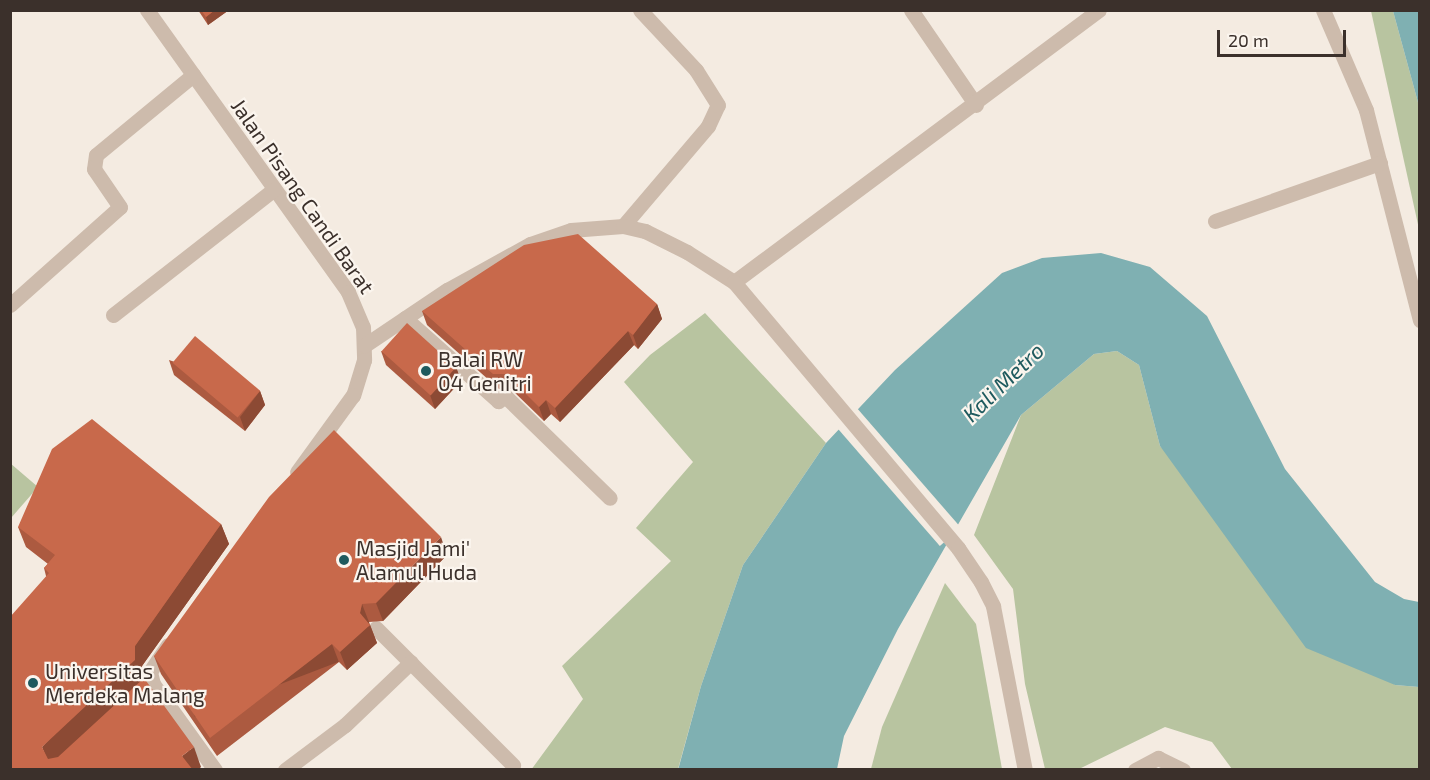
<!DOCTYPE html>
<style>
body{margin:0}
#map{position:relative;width:1430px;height:780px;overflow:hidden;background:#f4ebe1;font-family:"Exo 2",sans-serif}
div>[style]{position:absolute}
.green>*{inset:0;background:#b8c4a0}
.water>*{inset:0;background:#7fb0b2}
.pier>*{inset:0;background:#f4ebe1;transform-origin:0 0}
.minor>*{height:15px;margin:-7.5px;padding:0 7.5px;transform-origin:7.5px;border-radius:7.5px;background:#cdbbac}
.wall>*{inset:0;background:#ac5a40}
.shaded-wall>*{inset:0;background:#8c4a34;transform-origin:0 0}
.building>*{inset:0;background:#c8694b;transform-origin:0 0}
.dots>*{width:16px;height:16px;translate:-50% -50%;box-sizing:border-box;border:3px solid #fbf5ee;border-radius:50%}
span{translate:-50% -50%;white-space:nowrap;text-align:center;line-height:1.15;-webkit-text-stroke:4.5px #fbf5ee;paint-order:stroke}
.street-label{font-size:21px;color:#3b302b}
.poi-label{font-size:21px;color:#3b302b}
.left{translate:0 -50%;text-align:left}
.water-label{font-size:22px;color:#1f5a5e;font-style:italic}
.frame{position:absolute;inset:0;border:12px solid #3b302b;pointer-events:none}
.scale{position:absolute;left:1217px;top:30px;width:129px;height:27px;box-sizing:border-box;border:3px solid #3b302b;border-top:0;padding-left:8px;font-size:18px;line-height:21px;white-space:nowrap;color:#3b302b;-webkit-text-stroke:4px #fbf5ee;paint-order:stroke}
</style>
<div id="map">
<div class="green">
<div style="clip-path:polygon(1371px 11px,1393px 11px,1419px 106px,1419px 229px)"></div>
<div style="clip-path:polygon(705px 313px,826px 443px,743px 565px,701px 686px,678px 769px,531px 770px,583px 699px,562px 666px,671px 561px,636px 528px,693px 462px,624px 382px,650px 355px)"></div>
<div style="clip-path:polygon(1117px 351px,1139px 365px,1160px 446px,1395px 685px,1419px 687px,1419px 769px,1232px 769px,1212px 742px,1165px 727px,1079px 769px,1045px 769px,1025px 684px,1013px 589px,974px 535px,1021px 415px,1094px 354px)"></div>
<div style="clip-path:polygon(10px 463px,38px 487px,11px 518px,10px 518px)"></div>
<div style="clip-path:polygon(945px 583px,976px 624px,1002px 769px,871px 769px,882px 727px)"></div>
</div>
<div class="water">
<div style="clip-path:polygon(1393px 11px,1419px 11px,1419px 106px)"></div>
<div style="clip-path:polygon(1101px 253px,1150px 267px,1207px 316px,1285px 469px,1375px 582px,1404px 599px,1419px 602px,1419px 687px,1395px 685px,1306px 648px,1160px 446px,1139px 365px,1117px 351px,1094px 354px,1021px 415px,898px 629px,844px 736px,837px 769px,678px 770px,701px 686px,743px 565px,826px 443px,895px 370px,1002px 273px,1042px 258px)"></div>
</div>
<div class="pier">
<div style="left:856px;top:407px;width:160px;height:28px;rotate:49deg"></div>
</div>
<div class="minor">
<div style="left:147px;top:10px;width:346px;rotate:54.5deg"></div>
<div style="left:348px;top:292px;width:38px;rotate:67deg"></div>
<div style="left:363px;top:327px;width:33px;rotate:88deg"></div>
<div style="left:364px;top:360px;width:37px;rotate:107deg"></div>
<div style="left:353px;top:395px;width:95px;rotate:126deg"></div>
<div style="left:911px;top:10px;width:115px;rotate:55.6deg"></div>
<div style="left:1323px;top:10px;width:109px;rotate:66.7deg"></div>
<div style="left:1366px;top:110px;width:217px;rotate:75.6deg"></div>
<div style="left:1215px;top:221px;width:175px;rotate:-19.4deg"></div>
<div style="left:623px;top:226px;width:131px;rotate:-49.6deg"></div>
<div style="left:708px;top:126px;width:23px;rotate:-65deg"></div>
<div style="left:718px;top:105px;width:41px;rotate:-122.2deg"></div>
<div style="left:696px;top:70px;width:82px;rotate:-133deg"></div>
<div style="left:734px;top:282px;width:455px;rotate:-36.7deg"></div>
<div style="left:10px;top:305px;width:147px;rotate:-41.7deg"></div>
<div style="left:120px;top:207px;width:46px;rotate:-124.4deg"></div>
<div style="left:94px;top:169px;width:14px;rotate:-82deg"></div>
<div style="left:96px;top:155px;width:126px;rotate:-39.5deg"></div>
<div style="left:113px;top:315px;width:204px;rotate:-38deg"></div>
<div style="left:405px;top:318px;width:125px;rotate:41.7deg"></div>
<div style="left:498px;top:401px;width:9px;rotate:-36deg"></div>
<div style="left:505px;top:396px;width:146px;rotate:44.2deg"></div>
<div style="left:365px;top:345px;width:99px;rotate:-33.9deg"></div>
<div style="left:447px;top:290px;width:95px;rotate:-29deg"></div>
<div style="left:530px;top:244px;width:43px;rotate:-18.9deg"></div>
<div style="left:571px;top:230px;width:52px;rotate:-4.4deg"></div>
<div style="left:623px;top:226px;width:23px;rotate:13deg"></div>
<div style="left:645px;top:231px;width:47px;rotate:26.6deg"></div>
<div style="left:687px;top:252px;width:56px;rotate:32.6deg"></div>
<div style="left:734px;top:282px;width:348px;rotate:49.9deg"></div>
<div style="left:958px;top:548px;width:41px;rotate:55.9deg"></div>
<div style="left:981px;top:582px;width:27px;rotate:63deg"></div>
<div style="left:993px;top:606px;width:167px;rotate:79deg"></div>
<div style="left:376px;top:628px;width:194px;rotate:45deg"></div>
<div style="left:168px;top:645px;width:32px;rotate:124deg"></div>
<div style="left:150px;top:672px;width:12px;rotate:76deg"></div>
<div style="left:153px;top:684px;width:106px;rotate:54.2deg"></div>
<div style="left:285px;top:770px;width:75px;rotate:-36.9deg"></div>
<div style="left:345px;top:725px;width:91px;rotate:-43.7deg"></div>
<div style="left:1135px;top:770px;width:26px;rotate:-28deg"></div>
<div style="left:1158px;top:758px;width:28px;rotate:26deg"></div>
</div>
<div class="wall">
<div style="clip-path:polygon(198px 10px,229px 10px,208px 25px)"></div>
<div style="clip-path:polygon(657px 304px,662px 319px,638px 349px,634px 345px,560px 422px,551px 414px,544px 421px,511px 389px,499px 389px,427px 325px,422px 311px)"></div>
<div style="clip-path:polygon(381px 351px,456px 367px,461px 381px,435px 409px,386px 365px)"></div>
<div style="clip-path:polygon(169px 360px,260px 391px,265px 405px,245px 431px,174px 375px)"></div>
<div style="clip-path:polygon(221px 524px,229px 544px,142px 666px,142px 680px,201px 767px,46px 576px,44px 568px,48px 564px,26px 547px,18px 527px)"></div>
<div style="clip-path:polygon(447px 555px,383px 621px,369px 622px,377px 643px,347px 670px,339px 662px,217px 756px,161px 674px,154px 656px)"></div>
</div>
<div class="shaded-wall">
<div style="clip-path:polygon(215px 10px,229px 10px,208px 25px,206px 17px)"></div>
<div style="clip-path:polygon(657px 304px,662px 319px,638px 349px,633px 335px)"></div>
<div style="clip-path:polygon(628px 331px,634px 345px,560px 422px,555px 408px)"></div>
<div style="clip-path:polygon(456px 367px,461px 381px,435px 409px,430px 395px)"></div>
<div style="clip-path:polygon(260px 391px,265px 405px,245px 431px,240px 417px)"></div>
<div style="clip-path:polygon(546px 400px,551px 414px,544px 421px,539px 407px)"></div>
<div style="clip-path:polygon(221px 524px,229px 544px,142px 666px,142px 681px,50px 768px,42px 747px,135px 646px)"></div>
<div style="clip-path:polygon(441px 537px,447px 555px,383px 621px,376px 603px)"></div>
<div style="clip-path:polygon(362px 604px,369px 622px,368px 627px,370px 625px,377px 643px,347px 670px,340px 652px,360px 613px)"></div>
<div style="left:332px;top:644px;width:19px;height:154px;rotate:69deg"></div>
<div style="clip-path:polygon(194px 747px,201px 767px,198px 770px,187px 770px,182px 756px)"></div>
</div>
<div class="building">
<div style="clip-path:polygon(201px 10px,215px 10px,206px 17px)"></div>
<div style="clip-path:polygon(578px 234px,657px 304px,633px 335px,628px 331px,555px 408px,546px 400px,539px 407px,506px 374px,493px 374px,422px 311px,524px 245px)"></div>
<div style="left:407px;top:323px;width:66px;height:38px;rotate:42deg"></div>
<div style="left:195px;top:336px;width:85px;height:35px;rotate:40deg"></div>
<div style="clip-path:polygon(92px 419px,221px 524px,135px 646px,135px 660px,42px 747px,48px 759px,58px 757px,144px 678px,194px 747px,182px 756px,193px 770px,10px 770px,10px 617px,49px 573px,44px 568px,55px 555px,18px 527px,52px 449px)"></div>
<div style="clip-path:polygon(334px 430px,441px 537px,376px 603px,362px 604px,360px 613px,370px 625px,340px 652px,332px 644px,210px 738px,154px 656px,269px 497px)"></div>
</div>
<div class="dots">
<div style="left:426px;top:371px;background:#1f5a5e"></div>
<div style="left:344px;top:560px;background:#1f5a5e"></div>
<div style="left:33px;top:683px;background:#1f5a5e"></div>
</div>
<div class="street-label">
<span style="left:303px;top:196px;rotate:55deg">Jalan Pisang Candi Barat</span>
</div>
<div class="poi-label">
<span class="left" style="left:438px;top:371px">Balai RW<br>04 Genitri</span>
<span class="left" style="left:356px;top:560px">Masjid Jami'<br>Alamul Huda</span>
<span class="left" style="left:45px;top:683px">Universitas<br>Merdeka Malang</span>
</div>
<div class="water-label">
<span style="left:1003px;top:382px;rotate:-44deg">Kali Metro</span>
</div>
<div class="frame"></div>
<div class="scale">20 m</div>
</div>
